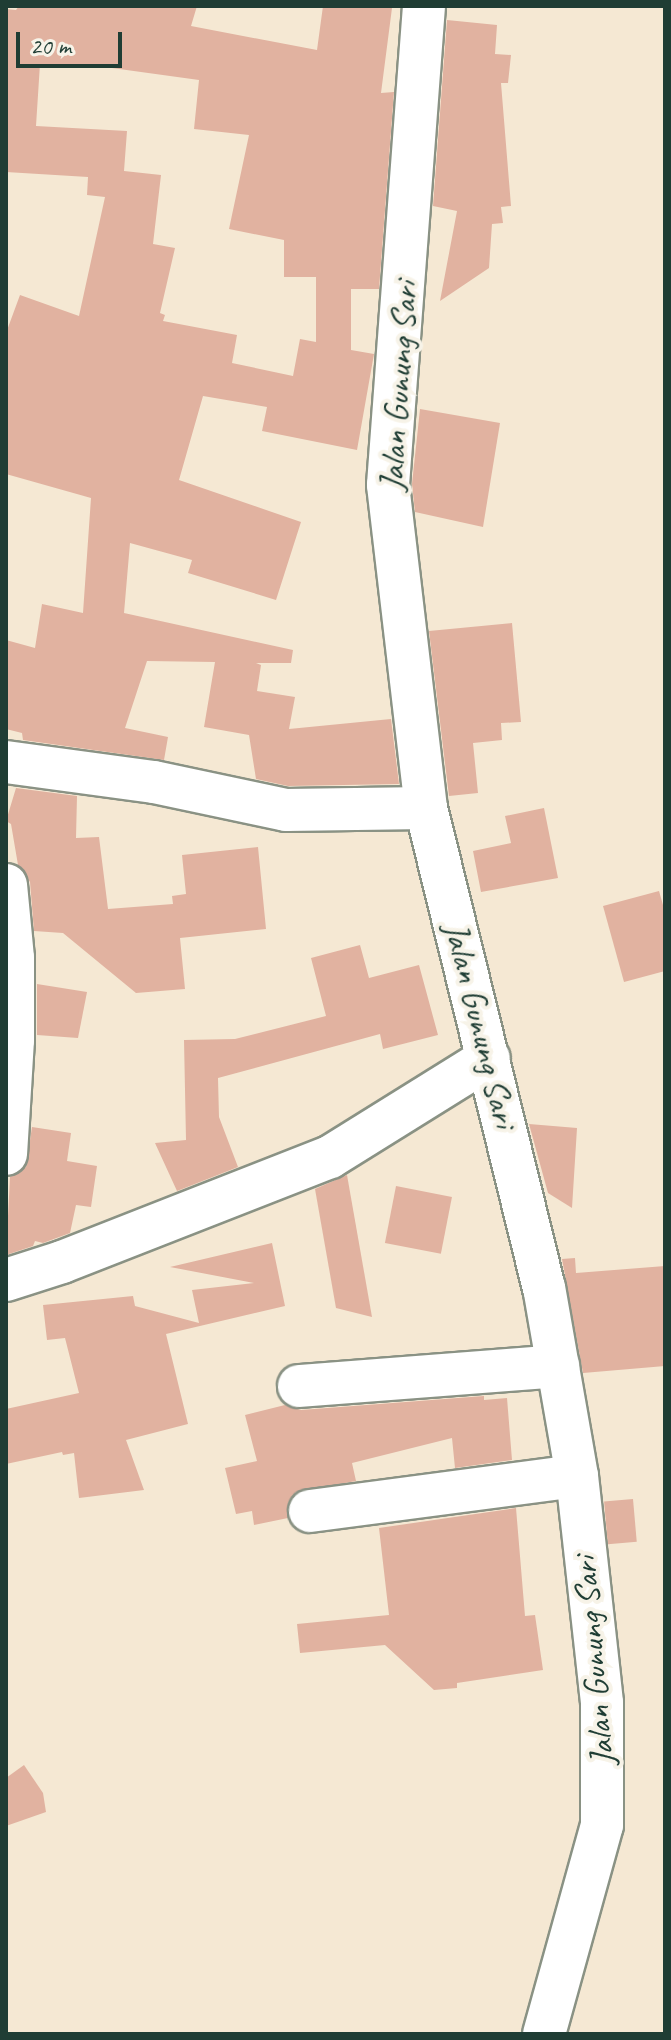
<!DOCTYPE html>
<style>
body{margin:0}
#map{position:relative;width:671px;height:2040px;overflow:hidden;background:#f5e8d3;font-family:Caveat,sans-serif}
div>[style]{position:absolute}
.building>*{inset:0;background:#e1b2a0;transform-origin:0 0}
.roads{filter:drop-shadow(2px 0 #8a9284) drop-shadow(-2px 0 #8a9284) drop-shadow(0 2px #8a9284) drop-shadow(0 -2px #8a9284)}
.minor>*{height:42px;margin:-21px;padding:0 21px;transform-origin:21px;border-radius:21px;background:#fff}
span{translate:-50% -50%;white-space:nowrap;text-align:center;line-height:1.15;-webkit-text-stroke:8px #f7f3e8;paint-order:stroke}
.street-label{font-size:34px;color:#1f3d34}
.frame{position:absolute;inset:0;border:8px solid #1f3d34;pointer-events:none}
.scale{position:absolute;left:16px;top:32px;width:106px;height:36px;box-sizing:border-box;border:4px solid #1f3d34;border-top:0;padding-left:10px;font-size:24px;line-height:28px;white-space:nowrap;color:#1f3d34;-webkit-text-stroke:6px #f7f3e8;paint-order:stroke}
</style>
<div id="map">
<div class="building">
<div style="clip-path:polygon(evenodd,19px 6px,197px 6px,191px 26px,317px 50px,323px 6px,392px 8px,381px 93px,394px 92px,379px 289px,351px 289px,351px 350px,374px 354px,357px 450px,262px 431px,267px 407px,203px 396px,179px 480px,301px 522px,276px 600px,188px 573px,192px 560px,130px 543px,124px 613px,293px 650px,291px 663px,256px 663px,261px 665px,257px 691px,295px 697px,289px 729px,391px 719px,399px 784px,288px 786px,256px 779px,249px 735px,204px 727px,215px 662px,147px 661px,125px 728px,168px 737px,164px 760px,23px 740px,22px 733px,6px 729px,6px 640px,35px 648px,42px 604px,83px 613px,91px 498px,6px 474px,6px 333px,20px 295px,79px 316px,105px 197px,87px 195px,88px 177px,6px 172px,6px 9px,16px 10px,19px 6px,40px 64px,112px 68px,199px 80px,194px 129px,249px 135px,229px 229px,284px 240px,284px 277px,316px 277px,316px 342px,300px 339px,293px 376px,232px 363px,237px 335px,163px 321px,165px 315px,160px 313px,175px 248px,153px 244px,161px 175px,124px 171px,127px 131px,36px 126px,40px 64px)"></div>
<div style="clip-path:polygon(447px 20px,497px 25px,495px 54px,511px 55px,508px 83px,501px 83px,511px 206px,501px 207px,503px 223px,492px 224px,489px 268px,440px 301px,457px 211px,433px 206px)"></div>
<div style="clip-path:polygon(420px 409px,500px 423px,483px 527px,415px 512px,412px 484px)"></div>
<div style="clip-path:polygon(512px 623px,521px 722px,501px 723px,502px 740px,473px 743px,478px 793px,449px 796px,429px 631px)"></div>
<div style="clip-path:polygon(16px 788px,77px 796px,76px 838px,99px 837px,108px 909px,173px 904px,172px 896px,186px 894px,182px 855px,258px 847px,266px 929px,180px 938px,185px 989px,136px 993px,63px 933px,34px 931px,30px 882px,18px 865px,11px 824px,6px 821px)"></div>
<div style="clip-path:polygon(544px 808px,558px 878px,481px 892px,473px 851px,511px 843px,505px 816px)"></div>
<div style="clip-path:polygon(659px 891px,665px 912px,665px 971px,624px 982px,603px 906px)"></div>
<div style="clip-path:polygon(360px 945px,369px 978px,419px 965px,438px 1035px,383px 1049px,380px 1034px,218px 1078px,219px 1117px,238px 1167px,177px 1191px,155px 1143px,186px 1140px,184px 1040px,235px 1039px,326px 1016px,311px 958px)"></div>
<div style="clip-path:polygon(37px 984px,87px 992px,78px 1038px,37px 1035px)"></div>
<div style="clip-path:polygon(529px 1124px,577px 1128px,572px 1208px,548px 1193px)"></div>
<div style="clip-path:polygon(32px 1127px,71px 1133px,67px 1161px,97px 1166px,91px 1207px,76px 1205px,70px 1233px,43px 1243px,35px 1241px,33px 1246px,6px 1255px,10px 1177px,26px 1167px)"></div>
<div style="clip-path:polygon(347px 1175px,372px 1317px,336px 1308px,315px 1189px)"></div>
<div style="left:396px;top:1186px;width:57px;height:58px;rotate:11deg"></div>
<div style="clip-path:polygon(272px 1243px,285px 1306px,166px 1334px,188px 1424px,126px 1440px,144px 1490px,79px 1498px,74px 1453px,63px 1455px,62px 1452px,6px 1464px,6px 1409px,79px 1393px,65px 1338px,47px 1340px,43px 1305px,133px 1296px,135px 1306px,199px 1323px,192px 1290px,254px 1283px,170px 1267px)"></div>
<div style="clip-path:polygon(575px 1258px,576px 1273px,665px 1266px,665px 1366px,583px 1373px,562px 1259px)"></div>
<div style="clip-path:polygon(484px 1396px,484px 1400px,507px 1398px,512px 1460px,455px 1468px,452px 1438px,352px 1463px,356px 1481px,296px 1492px,288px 1503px,288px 1518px,254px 1525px,252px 1511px,236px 1514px,225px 1468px,257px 1461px,245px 1415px,285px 1405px,301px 1410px)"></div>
<div style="left:633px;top:1499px;width:43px;height:29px;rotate:85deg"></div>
<div style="clip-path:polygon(516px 1508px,525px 1616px,535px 1615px,543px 1670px,457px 1683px,457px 1688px,434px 1690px,385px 1645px,300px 1653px,297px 1624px,389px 1615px,379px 1528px)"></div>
<div style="clip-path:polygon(24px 1765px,43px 1793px,46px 1812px,6px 1826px,6px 1778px)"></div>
</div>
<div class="roads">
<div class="minor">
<div style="left:424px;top:6px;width:480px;rotate:94.3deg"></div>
<div style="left:388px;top:485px;width:325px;rotate:83.3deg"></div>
<div style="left:426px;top:808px;width:493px;rotate:76.2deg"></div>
<div style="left:544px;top:1287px;width:192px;rotate:80.1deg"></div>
<div style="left:577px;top:1476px;width:228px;rotate:83.7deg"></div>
<div style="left:602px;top:1703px;width:122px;rotate:90deg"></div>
<div style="left:602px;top:1825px;width:217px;rotate:105.5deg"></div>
<div style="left:6px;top:762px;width:149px;rotate:7.7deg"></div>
<div style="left:154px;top:782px;width:135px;rotate:12deg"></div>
<div style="left:286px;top:810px;width:140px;rotate:-0.8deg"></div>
<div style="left:6px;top:885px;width:73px;rotate:84.5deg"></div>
<div style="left:13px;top:958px;width:82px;rotate:90deg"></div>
<div style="left:13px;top:1040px;width:114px;rotate:93.5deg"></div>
<div style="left:6px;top:1280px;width:59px;rotate:-17.8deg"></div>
<div style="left:62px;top:1262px;width:288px;rotate:-21.4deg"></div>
<div style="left:330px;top:1157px;width:187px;rotate:-31.9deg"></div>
<div style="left:299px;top:1386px;width:260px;rotate:-4.4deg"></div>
<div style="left:310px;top:1511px;width:269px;rotate:-7.5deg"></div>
</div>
</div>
<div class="street-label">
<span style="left:398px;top:386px;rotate:-86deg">Jalan Gunung Sari</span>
<span style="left:481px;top:1025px;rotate:76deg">Jalan Gunung Sari</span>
<span style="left:593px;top:1661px;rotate:-95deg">Jalan Gunung Sari</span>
</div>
<div class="frame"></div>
<div class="scale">20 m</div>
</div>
